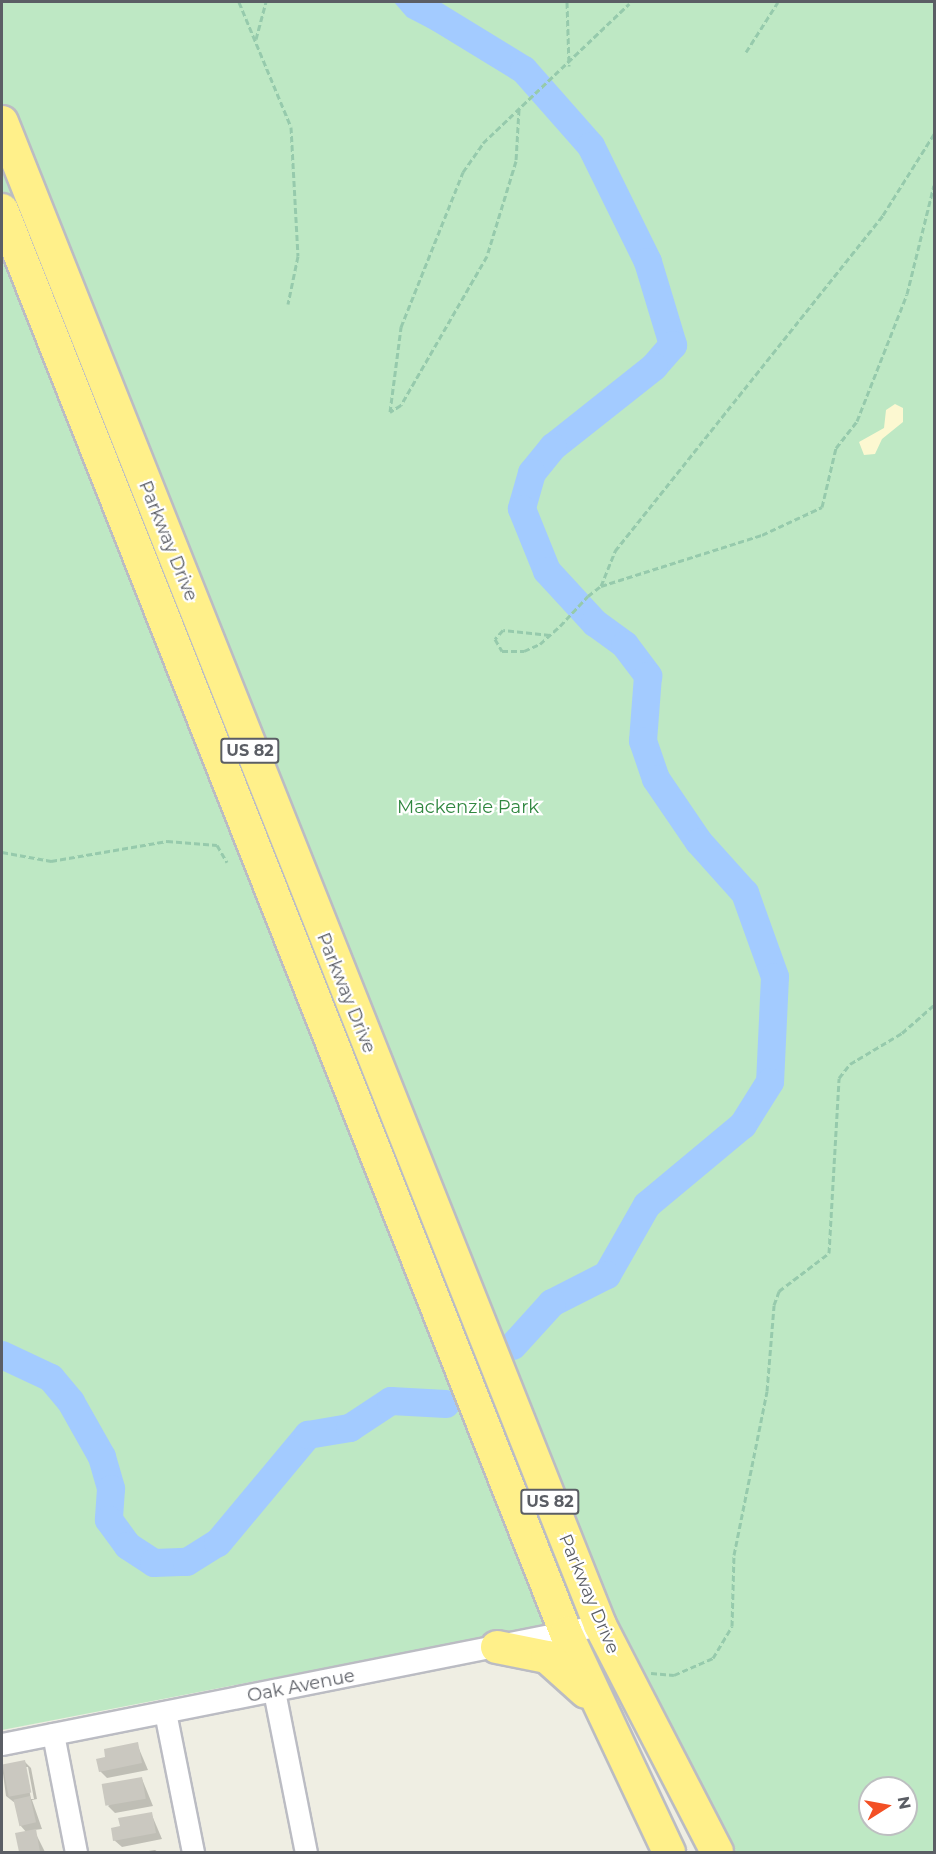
<!DOCTYPE html>
<style>
body{margin:0}
#map{position:relative;width:936px;height:1854px;overflow:hidden;background:#efeee3;font-family:Montserrat,sans-serif}
div>[style]{position:absolute}
.green>*{inset:0;background:#bee8c4}
.sand>*{inset:0;background:#fcf8d1}
.water>*{inset:0;background:#a3cbff}
.shadow>*{inset:0;background:#0003}
.river>*{height:28px;margin:-14px;padding:0 14px;transform-origin:14px;border-radius:14px;background:#a3cbff}
.building>*{inset:0;background:#cac8c0;transform-origin:0 0}
.path>*{height:3px;margin-top:-1.5px;transform-origin:0;background:repeating-linear-gradient(90deg,#96caac 0 6px,transparent 0 9px)}
.roads{filter:drop-shadow(2px 0 #bbbcc3) drop-shadow(-2px 0 #bbbcc3) drop-shadow(0 2px #bbbcc3) drop-shadow(0 -2px #bbbcc3)}
.minor>*{height:21px;margin:-10.5px;padding:0 10.5px;transform-origin:10.5px;border-radius:10.5px;background:#fff}
.highway>*{height:32px;margin:-16px;padding:0 16px;transform-origin:16px;border-radius:16px;background:#fff08a}
span{translate:-50% -50%;white-space:nowrap;text-align:center;line-height:1.15;-webkit-text-stroke:4.5px #fff;paint-order:stroke}
.shield-label span{padding:2px 4px;background:#fff;border:2px solid;border-radius:4px;-webkit-text-stroke-width:0}
.shield-label{font-size:16px;color:#5b5e65;font-weight:700}
.street-label{font-size:18px;color:#5b5e65}
.park-label{font-size:18px;color:#308740}
.frame{position:absolute;inset:0;border:3px solid #5b5e65;pointer-events:none}
.north{position:absolute;left:858px;top:1776px;width:60px;height:60px;box-sizing:border-box;background:#fff;border:2px solid #bdbfc1;border-radius:50%;rotate:79deg;font-size:16px;font-weight:700;line-height:24px;text-align:center;color:#5b5e65}
.north::after{content:'';display:block;margin:auto;width:21px;height:27px;background:#f35025;clip-path:polygon(50% 0,100% 100%,50% 72%,0 100%)}
</style>
<div id="map">
<div class="green">
<div style="clip-path:polygon(evenodd,2px 2px,934px 2px,934px 1852px,736px 1852px,610px 1613px,2px 1730px,2px 2px,870px 1788px,906px 1788px,906px 1824px,870px 1824px,870px 1788px)"></div>
</div>
<div class="sand">
<div style="clip-path:polygon(895px 404px,903px 408px,903px 422px,882px 439px,875px 454px,864px 455px,859px 442px,884px 428px,886px 410px)"></div>
</div>
<div class="water">
<div style="clip-path:polygon(394px 2px,433px 2px,491px 46px,470px 46px,436px 32px,407px 17px)"></div>
</div>
<div class="shadow">
<div style="clip-path:polygon(137px 1744px,148px 1770px,107px 1778px,100px 1771px,107px 1758px)"></div>
<div style="clip-path:polygon(evenodd,24px 1761px,31px 1768px,37px 1799px,32px 1800px,42px 1829px,34px 1830px,45px 1852px,21px 1852px,17px 1835px,27px 1833px,20px 1825px,15px 1803px,6px 1796px,2px 1766px,24px 1761px,25px 1767px,28px 1767px,34px 1799px,31px 1799px,25px 1767px)"></div>
<div style="clip-path:polygon(142px 1779px,153px 1806px,115px 1813px,108px 1806px)"></div>
<div style="clip-path:polygon(151px 1813px,162px 1839px,122px 1847px,114px 1840px)"></div>
<div style="clip-path:polygon(155px 1850px,158px 1852px,142px 1852px)"></div>
</div>
<div class="river">
<div style="left:413px;top:2px;width:130px;rotate:31.5deg"></div>
<div style="left:524px;top:70px;width:101px;rotate:48.6deg"></div>
<div style="left:591px;top:146px;width:129px;rotate:63.8deg"></div>
<div style="left:648px;top:262px;width:87px;rotate:73.2deg"></div>
<div style="left:673px;top:345px;width:29px;rotate:131deg"></div>
<div style="left:654px;top:367px;width:129px;rotate:141.6deg"></div>
<div style="left:553px;top:447px;width:33px;rotate:129deg"></div>
<div style="left:532px;top:473px;width:37px;rotate:106deg"></div>
<div style="left:522px;top:509px;width:67px;rotate:68deg"></div>
<div style="left:547px;top:571px;width:71px;rotate:47.3deg"></div>
<div style="left:595px;top:623px;width:37px;rotate:36deg"></div>
<div style="left:625px;top:645px;width:39px;rotate:53deg"></div>
<div style="left:648px;top:676px;width:65px;rotate:94.4deg"></div>
<div style="left:643px;top:741px;width:40px;rotate:71.1deg"></div>
<div style="left:656px;top:779px;width:76px;rotate:55.7deg"></div>
<div style="left:699px;top:842px;width:69px;rotate:48deg"></div>
<div style="left:745px;top:893px;width:89px;rotate:70.3deg"></div>
<div style="left:775px;top:977px;width:105px;rotate:92.7deg"></div>
<div style="left:770px;top:1082px;width:51px;rotate:122.1deg"></div>
<div style="left:743px;top:1125px;width:125px;rotate:140.2deg"></div>
<div style="left:647px;top:1205px;width:81px;rotate:119.7deg"></div>
<div style="left:607px;top:1275px;width:62px;rotate:153deg"></div>
<div style="left:552px;top:1303px;width:58px;rotate:132.2deg"></div>
<div style="left:2px;top:1355px;width:54px;rotate:25.1deg"></div>
<div style="left:51px;top:1378px;width:31px;rotate:50deg"></div>
<div style="left:71px;top:1402px;width:63px;rotate:60.6deg"></div>
<div style="left:102px;top:1457px;width:33px;rotate:74deg"></div>
<div style="left:111px;top:1489px;width:31px;rotate:94deg"></div>
<div style="left:109px;top:1520px;width:32px;rotate:54deg"></div>
<div style="left:128px;top:1546px;width:31px;rotate:33deg"></div>
<div style="left:154px;top:1563px;width:33px;rotate:-2deg"></div>
<div style="left:187px;top:1562px;width:36px;rotate:-32deg"></div>
<div style="left:218px;top:1543px;width:141px;rotate:-50.2deg"></div>
<div style="left:308px;top:1435px;width:43px;rotate:-9.5deg"></div>
<div style="left:350px;top:1428px;width:49px;rotate:-33.4deg"></div>
<div style="left:391px;top:1401px;width:55px;rotate:3.1deg"></div>
</div>
<div class="building">
<div style="clip-path:polygon(138px 1742px,142px 1763px,99px 1772px,96px 1759px,105px 1757px,104px 1749px)"></div>
<div style="left:25px;top:1760px;width:33px;height:23px;rotate:79deg"></div>
<div style="left:142px;top:1777px;width:22px;height:41px;rotate:80deg"></div>
<div style="left:30px;top:1796px;width:27px;height:17px;rotate:77deg"></div>
<div style="clip-path:polygon(152px 1812px,156px 1833px,113px 1841px,111px 1828px,120px 1826px,118px 1818px)"></div>
<div style="clip-path:polygon(36px 1829px,40px 1852px,19px 1852px,15px 1833px)"></div>
</div>
<div class="path">
<div style="left:239px;top:2px;width:135px;rotate:67.4deg"></div>
<div style="left:291px;top:127px;width:129px;rotate:86.9deg"></div>
<div style="left:298px;top:256px;width:49px;rotate:101.8deg"></div>
<div style="left:567px;top:2px;width:64px;rotate:88.2deg"></div>
<div style="left:256px;top:39px;width:38px;rotate:-75deg"></div>
<div style="left:746px;top:52px;width:59px;rotate:-57.4deg"></div>
<div style="left:519px;top:109px;width:52px;rotate:93.3deg"></div>
<div style="left:516px;top:161px;width:99px;rotate:107deg"></div>
<div style="left:487px;top:256px;width:172px;rotate:120deg"></div>
<div style="left:401px;top:405px;width:13px;rotate:148deg"></div>
<div style="left:390px;top:412px;width:86px;rotate:-82.6deg"></div>
<div style="left:401px;top:327px;width:167px;rotate:-68.2deg"></div>
<div style="left:463px;top:172px;width:35px;rotate:-55deg"></div>
<div style="left:483px;top:143px;width:202px;rotate:-43.6deg"></div>
<div style="left:601px;top:586px;width:38px;rotate:-68deg"></div>
<div style="left:615px;top:551px;width:430px;rotate:-51.4deg"></div>
<div style="left:883px;top:215px;width:96px;rotate:-57.8deg"></div>
<div style="left:550px;top:635px;width:47px;rotate:-173.9deg"></div>
<div style="left:503px;top:630px;width:12px;rotate:132deg"></div>
<div style="left:495px;top:639px;width:14px;rotate:60deg"></div>
<div style="left:502px;top:651px;width:22px"></div>
<div style="left:524px;top:651px;width:17px;rotate:-24deg"></div>
<div style="left:540px;top:644px;width:27px;rotate:-42deg"></div>
<div style="left:560px;top:626px;width:41px;rotate:-47deg"></div>
<div style="left:588px;top:596px;width:16px;rotate:-38deg"></div>
<div style="left:601px;top:586px;width:169px;rotate:-17.6deg"></div>
<div style="left:762px;top:535px;width:66px;rotate:-25deg"></div>
<div style="left:822px;top:507px;width:61px;rotate:-76.7deg"></div>
<div style="left:836px;top:448px;width:34px;rotate:-52deg"></div>
<div style="left:857px;top:421px;width:136px;rotate:-68.5deg"></div>
<div style="left:907px;top:294px;width:112px;rotate:-76.1deg"></div>
<div style="left:2px;top:852px;width:50px;rotate:10.4deg"></div>
<div style="left:51px;top:861px;width:118px;rotate:-9.8deg"></div>
<div style="left:167px;top:841px;width:50px;rotate:4.6deg"></div>
<div style="left:217px;top:845px;width:20px;rotate:60deg"></div>
<div style="left:651px;top:1673px;width:23px;rotate:5deg"></div>
<div style="left:674px;top:1675px;width:43px;rotate:-23.6deg"></div>
<div style="left:713px;top:1658px;width:37px;rotate:-59deg"></div>
<div style="left:732px;top:1626px;width:71px;rotate:-88.4deg"></div>
<div style="left:734px;top:1555px;width:167px;rotate:-78.6deg"></div>
<div style="left:767px;top:1391px;width:86px;rotate:-85.3deg"></div>
<div style="left:774px;top:1305px;width:15px;rotate:-70deg"></div>
<div style="left:779px;top:1291px;width:63px;rotate:-37.2deg"></div>
<div style="left:829px;top:1253px;width:175px;rotate:-86.7deg"></div>
<div style="left:839px;top:1078px;width:18px;rotate:-52deg"></div>
<div style="left:850px;top:1064px;width:61px;rotate:-30.8deg"></div>
<div style="left:902px;top:1033px;width:43px;rotate:-41.2deg"></div>
</div>
<div class="roads">
<div class="minor">
<div style="left:274px;top:1691px;width:164px;rotate:78.8deg"></div>
<div style="left:165px;top:1712px;width:143px;rotate:78.7deg"></div>
<div style="left:53px;top:1734px;width:120px;rotate:79deg"></div>
<div style="left:2px;top:1744px;width:610px;rotate:-11.25deg"></div>
</div>
<div class="highway">
<div style="left:2px;top:122px;width:1618px;rotate:68.3deg"></div>
<div style="left:600px;top:1625px;width:255px;rotate:62.7deg"></div>
<div style="left:2px;top:210px;width:1531px;rotate:68.38deg"></div>
<div style="left:566px;top:1633px;width:242px;rotate:64.8deg"></div>
<div style="left:497px;top:1647px;width:51px;rotate:11.3deg"></div>
<div style="left:547px;top:1657px;width:52px;rotate:41.9deg"></div>
</div>
</div>
<div class="shield-label">
<span style="left:250px;top:751px">US 82</span>
<span style="left:550px;top:1502px">US 82</span>
</div>
<div class="street-label">
<span style="left:168px;top:541px;rotate:68deg">Parkway Drive</span>
<span style="left:346px;top:993px;rotate:68deg">Parkway Drive</span>
<span style="left:589px;top:1594px;rotate:67deg">Parkway Drive</span>
<span style="left:301px;top:1686px;rotate:-11deg">Oak Avenue</span>
</div>
<div class="park-label">
<span style="left:468px;top:807px">Mackenzie Park</span>
</div>
<div class="frame"></div>
<div class="north">N</div>
</div>
